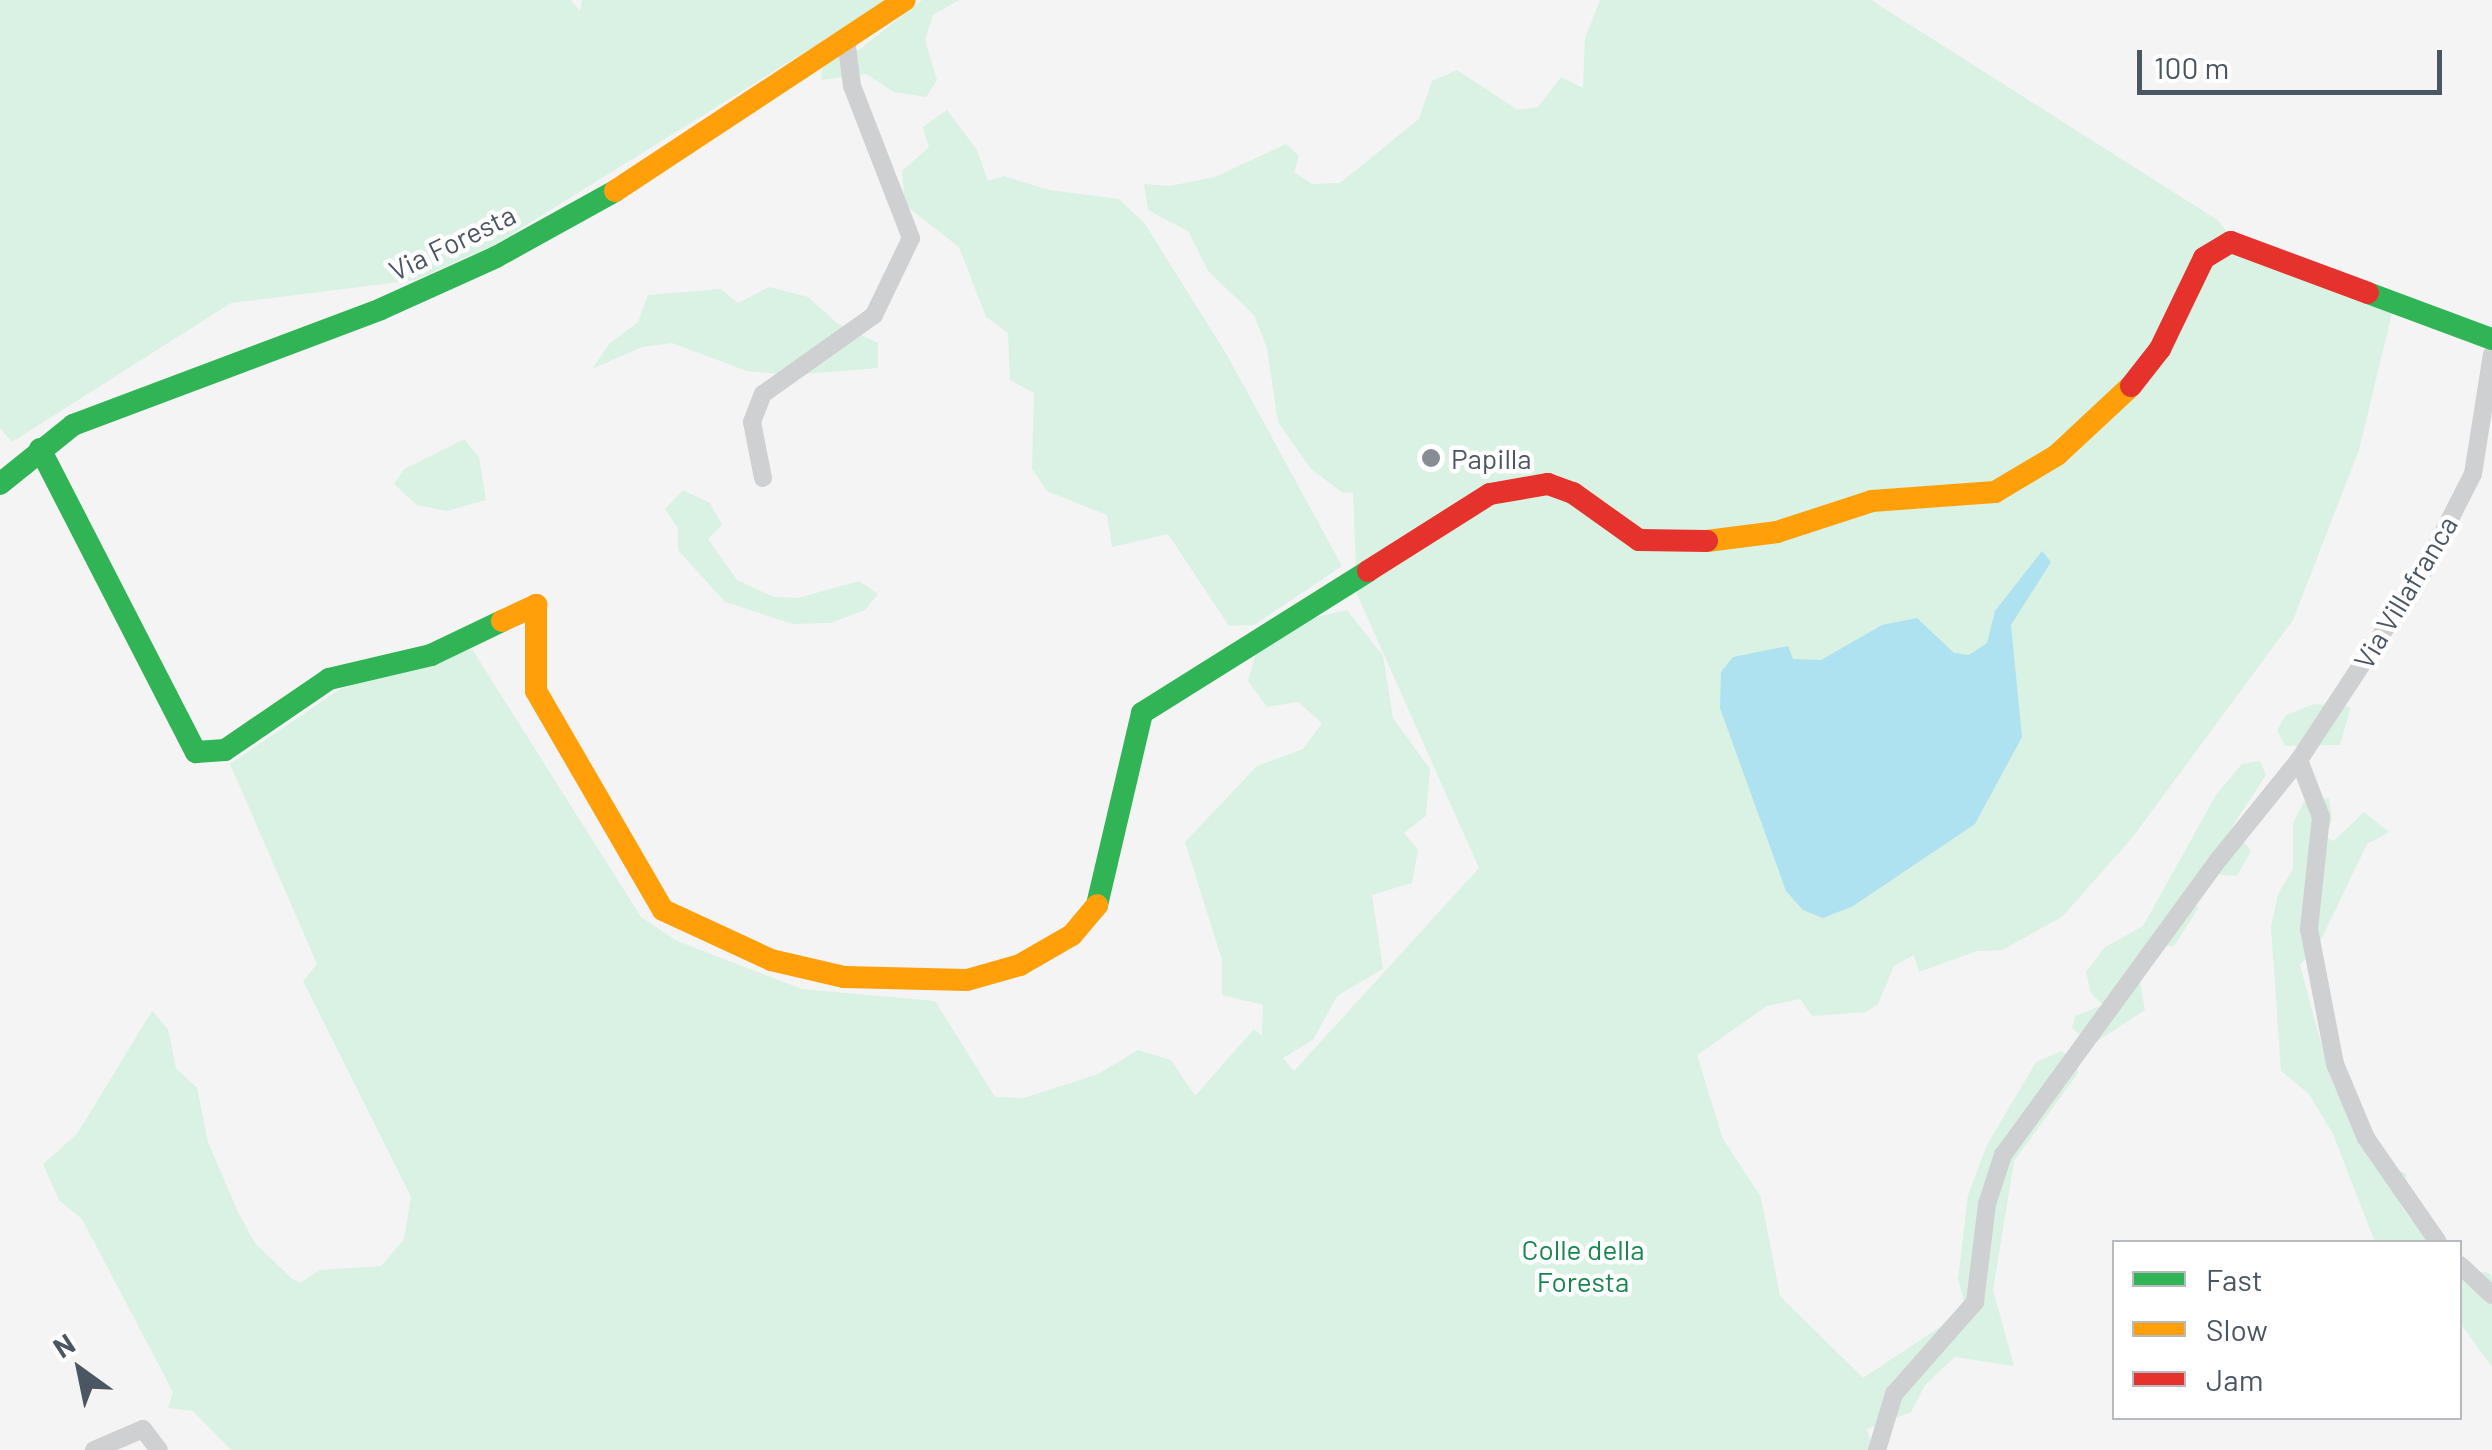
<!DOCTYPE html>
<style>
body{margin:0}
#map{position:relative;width:2492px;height:1450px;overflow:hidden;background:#f4f4f4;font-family:Barlow,sans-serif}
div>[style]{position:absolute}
.green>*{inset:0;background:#d9f2e3}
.water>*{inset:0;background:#aee2f0}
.street>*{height:18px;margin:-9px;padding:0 9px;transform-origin:9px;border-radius:9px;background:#ced0d2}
.fast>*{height:22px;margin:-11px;padding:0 11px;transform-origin:11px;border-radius:11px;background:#30b455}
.slow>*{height:22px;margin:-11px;padding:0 11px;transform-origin:11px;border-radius:11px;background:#ff9f0a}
.jam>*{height:22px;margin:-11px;padding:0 11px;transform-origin:11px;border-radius:11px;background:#e5322d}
.dots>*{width:28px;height:28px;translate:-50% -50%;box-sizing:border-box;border:5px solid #fff;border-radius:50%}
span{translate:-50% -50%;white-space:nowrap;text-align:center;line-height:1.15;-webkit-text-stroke:9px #fff;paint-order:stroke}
.street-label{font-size:28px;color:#4a5661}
.poi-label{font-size:28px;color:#4a5661}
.left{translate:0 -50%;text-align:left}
.park-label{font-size:28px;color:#17864f}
.legend{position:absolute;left:2112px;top:1240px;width:350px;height:180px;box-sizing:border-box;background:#fff;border:2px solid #b7bbc0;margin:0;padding:12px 18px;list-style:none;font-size:30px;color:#4a5661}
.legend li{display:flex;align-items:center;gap:20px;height:50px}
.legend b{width:50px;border:2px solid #b7bbc0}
.north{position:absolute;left:30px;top:1320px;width:100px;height:100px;-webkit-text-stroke:8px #fff;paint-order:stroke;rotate:327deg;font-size:28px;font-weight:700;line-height:40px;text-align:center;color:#4a5661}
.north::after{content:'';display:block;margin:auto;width:35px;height:45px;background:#4a5661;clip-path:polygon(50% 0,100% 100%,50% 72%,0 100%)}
.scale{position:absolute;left:2137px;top:50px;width:305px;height:45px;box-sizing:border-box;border:5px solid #4a5661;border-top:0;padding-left:12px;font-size:30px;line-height:35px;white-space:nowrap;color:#4a5661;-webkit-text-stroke:8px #fff;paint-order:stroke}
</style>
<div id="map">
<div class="green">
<div style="clip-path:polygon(0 0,571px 0,580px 11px,582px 0,889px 0,494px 245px,415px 280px,231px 303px,12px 442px,0 428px)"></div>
<div style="clip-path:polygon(922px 0,959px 0,933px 15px,925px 40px,937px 80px,926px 97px,894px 92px,866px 74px,821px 80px,823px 64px,848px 49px,859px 50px)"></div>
<div style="clip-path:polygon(1600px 0,1871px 0,2219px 221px,2241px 251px,2393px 309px,2359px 450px,2293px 620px,2132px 838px,2062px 917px,2002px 950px,1977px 951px,1919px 972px,1914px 955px,1894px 966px,1878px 1004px,1866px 1012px,1812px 1016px,1800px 999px,1767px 1006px,1697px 1055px,1723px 1139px,1761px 1197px,1780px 1296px,1863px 1378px,1943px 1325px,1964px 1301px,1958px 1280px,1968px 1195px,1987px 1145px,2036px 1062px,2062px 1051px,2076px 1062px,2078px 1073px,2014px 1161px,1993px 1290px,2014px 1366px,1955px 1357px,1925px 1385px,1911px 1412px,1867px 1429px,1873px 1450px,231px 1450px,193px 1411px,168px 1408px,173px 1392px,82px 1219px,59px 1200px,43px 1164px,77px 1134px,152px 1011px,168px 1029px,176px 1068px,197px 1088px,208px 1142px,238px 1212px,255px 1243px,291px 1278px,300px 1283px,320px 1270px,381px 1266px,404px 1239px,411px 1197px,303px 981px,317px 964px,230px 764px,340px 689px,472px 649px,641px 917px,677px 941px,802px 989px,935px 1001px,995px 1097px,1024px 1098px,1098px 1074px,1138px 1050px,1171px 1060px,1195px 1096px,1254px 1029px,1262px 1036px,1263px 1005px,1222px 995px,1222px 960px,1185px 842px,1257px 766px,1303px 749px,1322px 723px,1298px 702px,1267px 707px,1248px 681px,1258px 646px,1298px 621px,1347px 610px,1383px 656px,1393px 718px,1430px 769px,1426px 816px,1404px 833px,1418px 850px,1412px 883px,1372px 895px,1383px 969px,1337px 996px,1313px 1040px,1283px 1058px,1294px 1071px,1479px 868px,1357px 594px,1353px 492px,1343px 493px,1311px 469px,1278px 422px,1267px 348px,1254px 315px,1208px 271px,1189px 232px,1148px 210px,1144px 184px,1170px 186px,1215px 177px,1286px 144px,1299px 156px,1294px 172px,1312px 184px,1340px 183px,1419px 119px,1432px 81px,1457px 70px,1518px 110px,1538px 107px,1561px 77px,1583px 88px,1585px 38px)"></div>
<div style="clip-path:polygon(947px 110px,977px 150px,988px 181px,1004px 176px,1049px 190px,1119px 199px,1145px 224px,1227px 355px,1342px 566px,1254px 625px,1229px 626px,1168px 534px,1112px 547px,1107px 515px,1047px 491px,1032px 469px,1034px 393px,1010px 380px,1008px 333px,986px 317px,959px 247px,905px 205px,902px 171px,929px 147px,923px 127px)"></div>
<div style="clip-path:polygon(769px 287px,808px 297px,838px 324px,878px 343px,878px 368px,791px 375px,747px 371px,672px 343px,642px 347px,592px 369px,610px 343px,638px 322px,648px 295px,721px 289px,738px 303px)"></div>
<div style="clip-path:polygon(464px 439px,479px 457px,486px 500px,447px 511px,417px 505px,394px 484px,404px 469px)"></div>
<div style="clip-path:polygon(683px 490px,710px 503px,722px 525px,708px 539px,737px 580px,774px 597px,798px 598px,859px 581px,878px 594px,865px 610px,830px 623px,793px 624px,725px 602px,678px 550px,678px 528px,665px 509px)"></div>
<div style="clip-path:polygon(2314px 704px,2351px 707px,2340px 745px,2285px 746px,2277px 730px,2286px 715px)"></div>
<div style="clip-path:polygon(2260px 761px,2266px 775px,2232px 827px,2251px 851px,2237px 876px,2209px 874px,2182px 902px,2199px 907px,2174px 946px,2145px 946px,2139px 977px,2145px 1010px,2091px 1045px,2072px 1028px,2075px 1016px,2103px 1005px,2091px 993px,2086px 972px,2105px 947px,2143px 926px,2216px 795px,2242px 764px)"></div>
<div style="clip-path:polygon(2329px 798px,2332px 820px,2325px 837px,2334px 841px,2364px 812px,2389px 832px,2367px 844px,2319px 944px,2300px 965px,2330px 1077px,2369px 1155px,2406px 1174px,2401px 1206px,2427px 1242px,2375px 1242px,2333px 1134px,2309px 1094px,2281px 1071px,2271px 927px,2278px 894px,2293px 869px,2293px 823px,2304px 802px)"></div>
<div style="clip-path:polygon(2487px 1272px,2492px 1277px,2492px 1367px,2460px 1323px,2460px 1274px)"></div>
</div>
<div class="water">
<div style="clip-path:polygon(2042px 551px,2051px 562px,2011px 625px,2022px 737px,1975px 824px,1853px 906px,1823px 918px,1803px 910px,1786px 891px,1720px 708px,1721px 672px,1733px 657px,1788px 646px,1793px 659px,1821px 660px,1882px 625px,1917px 618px,1954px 653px,1969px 655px,1987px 643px,1995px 611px)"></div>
</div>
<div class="street">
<div style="left:763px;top:478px;width:57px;rotate:-101.1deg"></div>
<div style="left:752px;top:422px;width:30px;rotate:-69deg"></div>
<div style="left:763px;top:394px;width:136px;rotate:-35.4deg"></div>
<div style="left:874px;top:315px;width:85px;rotate:-64.3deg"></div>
<div style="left:911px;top:238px;width:163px;rotate:-111.2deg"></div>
<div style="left:852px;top:86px;width:47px;rotate:-97.3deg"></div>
<div style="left:2299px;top:760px;width:61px;rotate:68.9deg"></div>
<div style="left:2321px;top:817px;width:113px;rotate:96.1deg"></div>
<div style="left:2309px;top:929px;width:137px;rotate:79.1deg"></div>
<div style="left:2335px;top:1064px;width:80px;rotate:67.3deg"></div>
<div style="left:2366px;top:1138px;width:126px;rotate:55.3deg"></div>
<div style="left:2460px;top:1265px;width:44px;rotate:43.2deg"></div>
<div style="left:94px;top:1450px;width:53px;rotate:-23.2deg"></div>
<div style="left:143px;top:1429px;width:26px;rotate:53deg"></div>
<div style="left:1877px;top:1450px;width:59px;rotate:-73.1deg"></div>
<div style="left:1894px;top:1394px;width:123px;rotate:-48.6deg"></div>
<div style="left:1975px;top:1302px;width:99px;rotate:-83deg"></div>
<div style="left:1987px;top:1204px;width:52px;rotate:-71.9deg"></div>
<div style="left:2003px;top:1155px;width:366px;rotate:-53.9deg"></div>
<div style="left:2219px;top:859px;width:127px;rotate:-51.1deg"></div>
<div style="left:2299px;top:760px;width:227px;rotate:-56.7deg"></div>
<div style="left:2424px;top:570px;width:108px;rotate:-63deg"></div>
<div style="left:2473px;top:474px;width:121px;rotate:-81deg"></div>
</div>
<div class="fast">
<div style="left:2368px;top:293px;width:132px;rotate:20.4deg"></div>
<div style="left:40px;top:449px;width:341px;rotate:62.8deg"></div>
<div style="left:196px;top:752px;width:29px;rotate:-4deg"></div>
<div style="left:225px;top:750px;width:126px;rotate:-34.3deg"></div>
<div style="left:329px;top:679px;width:105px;rotate:-13.2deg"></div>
<div style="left:431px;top:655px;width:79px;rotate:-25.6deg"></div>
<div style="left:0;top:484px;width:94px;rotate:-38.9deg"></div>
<div style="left:73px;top:425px;width:329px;rotate:-20.6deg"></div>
<div style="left:381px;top:309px;width:126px;rotate:-24.3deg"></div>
<div style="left:496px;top:257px;width:136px;rotate:-29deg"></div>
<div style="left:1097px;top:905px;width:197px;rotate:-76.8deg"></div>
<div style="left:1142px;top:713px;width:267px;rotate:-32.1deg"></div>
</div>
<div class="slow">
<div style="left:615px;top:191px;width:347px;rotate:-33.4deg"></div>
<div style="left:1707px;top:541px;width:71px;rotate:-7.3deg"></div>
<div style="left:1777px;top:532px;width:100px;rotate:-18.1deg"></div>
<div style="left:1872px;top:501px;width:123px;rotate:-4.2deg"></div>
<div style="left:1995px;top:492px;width:72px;rotate:-30.8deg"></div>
<div style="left:2057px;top:455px;width:101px;rotate:-43deg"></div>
<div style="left:502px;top:621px;width:38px;rotate:-25deg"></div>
<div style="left:536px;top:605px;width:86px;rotate:90deg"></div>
<div style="left:536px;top:691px;width:253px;rotate:59.9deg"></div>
<div style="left:663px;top:910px;width:119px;rotate:24.8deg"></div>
<div style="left:771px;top:960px;width:75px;rotate:13.1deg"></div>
<div style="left:844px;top:977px;width:123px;rotate:1.4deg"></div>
<div style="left:967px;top:980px;width:55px;rotate:-15.8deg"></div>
<div style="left:1020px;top:965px;width:60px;rotate:-30deg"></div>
<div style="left:1072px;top:935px;width:39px;rotate:-50deg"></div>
</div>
<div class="jam">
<div style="left:2131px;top:386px;width:47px;rotate:-51.9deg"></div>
<div style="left:2160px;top:349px;width:101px;rotate:-64.2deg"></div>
<div style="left:2204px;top:258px;width:31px;rotate:-31deg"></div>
<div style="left:2231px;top:242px;width:146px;rotate:20.4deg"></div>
<div style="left:1368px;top:571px;width:144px;rotate:-32.3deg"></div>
<div style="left:1490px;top:494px;width:59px;rotate:-9.8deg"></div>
<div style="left:1548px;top:484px;width:27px;rotate:20deg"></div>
<div style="left:1573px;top:493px;width:81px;rotate:35.5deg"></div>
<div style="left:1639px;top:540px;width:68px;rotate:0.8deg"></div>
</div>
<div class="dots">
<div style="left:1431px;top:458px;background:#868d94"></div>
</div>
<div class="street-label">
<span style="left:452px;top:242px;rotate:-26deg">Via Foresta</span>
<span style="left:2405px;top:592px;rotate:-59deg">Via Villafranca</span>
</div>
<div class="poi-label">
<span class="left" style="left:1451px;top:458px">Papilla</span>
</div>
<div class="park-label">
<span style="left:1583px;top:1265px">Colle della<br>Foresta</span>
</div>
<ul class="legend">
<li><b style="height:12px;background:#30b455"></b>Fast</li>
<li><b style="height:12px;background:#ff9f0a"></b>Slow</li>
<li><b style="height:12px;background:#e5322d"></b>Jam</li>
</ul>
<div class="north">N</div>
<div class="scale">100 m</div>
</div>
